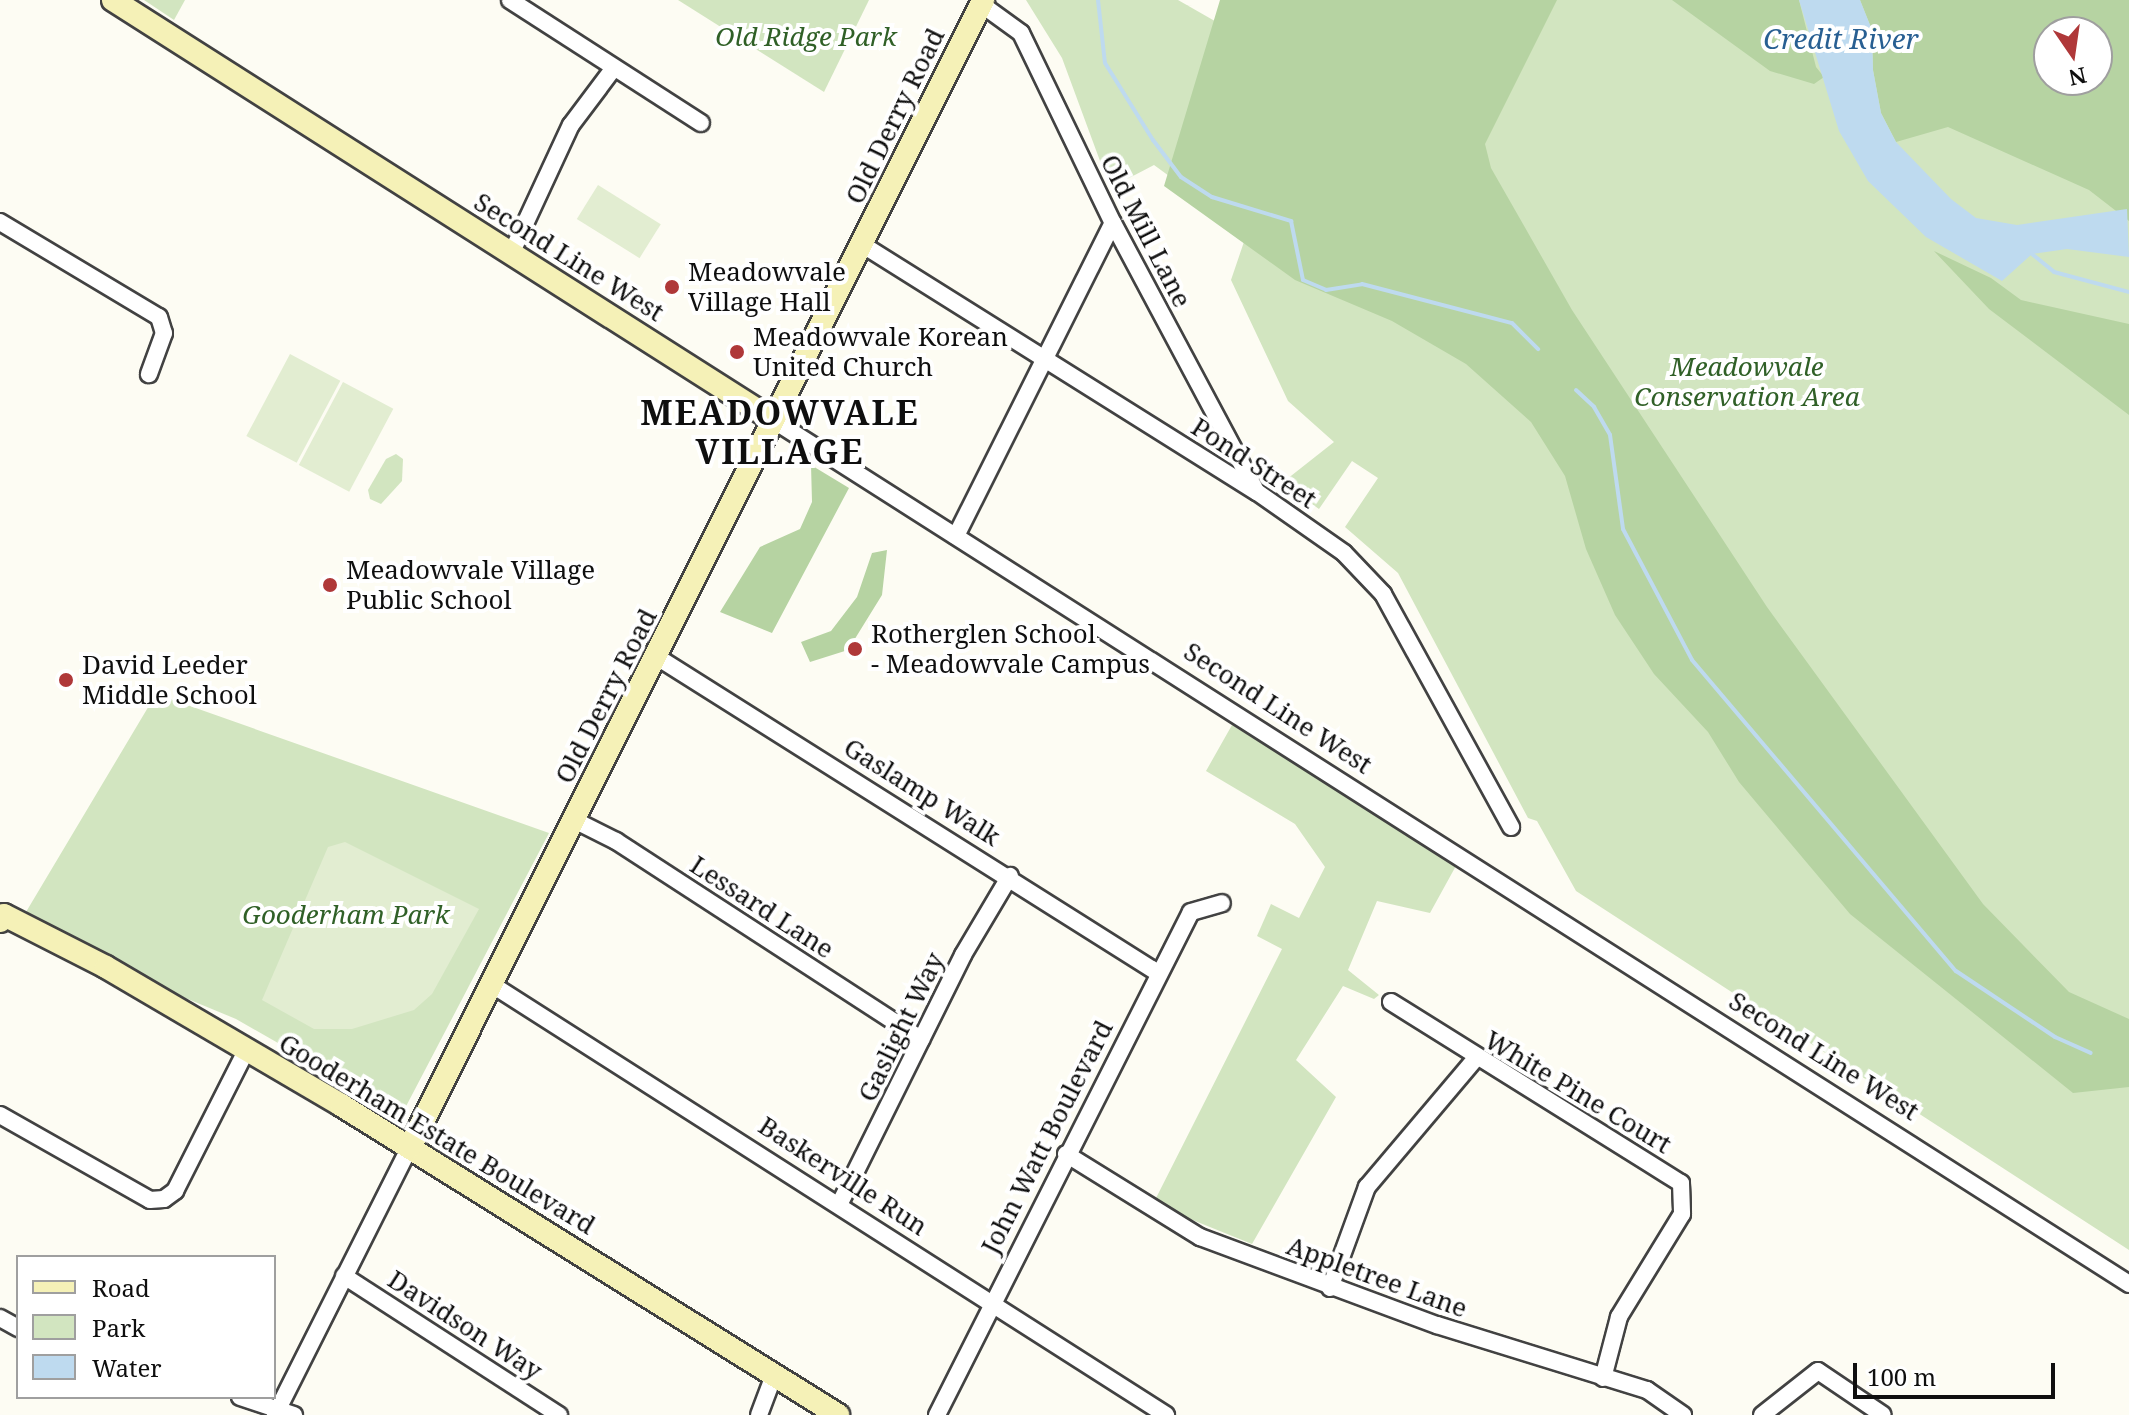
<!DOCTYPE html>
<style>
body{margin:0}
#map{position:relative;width:2129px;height:1415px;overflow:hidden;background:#fdfcf3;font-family:"Noto Serif",serif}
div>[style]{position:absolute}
.green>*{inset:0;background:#d2e5c0}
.forest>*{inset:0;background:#b6d3a2}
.pitch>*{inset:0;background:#e2edd1;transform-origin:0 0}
.water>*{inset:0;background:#bedaef}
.stream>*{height:4px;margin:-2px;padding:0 2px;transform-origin:2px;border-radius:2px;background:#bedaef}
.roads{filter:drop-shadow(2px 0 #424242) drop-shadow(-2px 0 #424242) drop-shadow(0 2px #424242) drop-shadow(0 -2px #424242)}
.street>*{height:16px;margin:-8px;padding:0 8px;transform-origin:8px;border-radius:8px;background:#fff}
.secondary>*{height:22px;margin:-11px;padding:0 11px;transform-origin:11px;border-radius:11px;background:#f5f1b7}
.dots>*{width:22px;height:22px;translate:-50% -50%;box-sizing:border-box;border:4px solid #fff;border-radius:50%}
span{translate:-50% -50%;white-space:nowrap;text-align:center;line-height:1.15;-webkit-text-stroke:8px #fff;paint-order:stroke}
.park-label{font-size:26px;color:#306027;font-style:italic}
.street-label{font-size:26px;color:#0f0f0f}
.poi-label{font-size:26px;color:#0f0f0f}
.left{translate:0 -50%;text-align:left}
.water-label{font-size:28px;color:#285f92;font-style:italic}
.district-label{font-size:34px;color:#0f0f0f;font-weight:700;letter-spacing:2px}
.legend{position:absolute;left:16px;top:1255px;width:260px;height:144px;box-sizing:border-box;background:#fff;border:2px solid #9f9f9f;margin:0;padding:10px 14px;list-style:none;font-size:24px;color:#0f0f0f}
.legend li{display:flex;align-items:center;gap:16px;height:40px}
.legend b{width:40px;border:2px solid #9f9f9f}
.north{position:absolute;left:2033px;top:16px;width:80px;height:80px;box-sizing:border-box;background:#fff;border:2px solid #9f9f9f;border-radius:50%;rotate:167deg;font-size:22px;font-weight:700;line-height:32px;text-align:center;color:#0f0f0f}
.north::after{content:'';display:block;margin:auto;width:28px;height:36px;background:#af3839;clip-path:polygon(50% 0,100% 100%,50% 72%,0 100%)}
.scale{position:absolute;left:1853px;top:1363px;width:202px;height:36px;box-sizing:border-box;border:4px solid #0f0f0f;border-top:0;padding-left:10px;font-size:24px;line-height:28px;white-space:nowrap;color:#0f0f0f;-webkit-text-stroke:6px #fff;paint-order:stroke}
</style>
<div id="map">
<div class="green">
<div style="clip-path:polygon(144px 0,185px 0,174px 20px)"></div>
<div style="clip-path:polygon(678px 0,869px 0,824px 92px)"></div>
<div style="clip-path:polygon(evenodd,1026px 0,1178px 0,1220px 24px,1230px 0,2129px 0,2129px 1250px,1576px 891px,1537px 821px,1528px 818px,1398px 573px,1345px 527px,1378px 478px,1352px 461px,1319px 509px,1282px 483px,1334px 442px,1288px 401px,1231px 280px,1247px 233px,1154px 165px,1110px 188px,1062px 58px,1026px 0,2049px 32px,2097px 32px,2097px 80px,2049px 80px,2049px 32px)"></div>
<div style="clip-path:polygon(396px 454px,403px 459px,402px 481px,381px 504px,370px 499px,368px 490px,386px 459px)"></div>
<div style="clip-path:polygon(156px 694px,549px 833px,402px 1114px,236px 1019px,183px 997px,26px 912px)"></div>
<div style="clip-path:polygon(1232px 725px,1457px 864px,1430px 913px,1377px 901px,1348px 970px,1379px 995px,1374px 999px,1343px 986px,1296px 1060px,1336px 1097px,1252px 1244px,1153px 1204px,1282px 949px,1257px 936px,1271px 904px,1299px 918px,1325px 867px,1295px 824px,1206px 771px)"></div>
</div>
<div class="forest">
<div style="clip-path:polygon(1220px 0,1557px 0,1485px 144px,1491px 168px,1572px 310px,1767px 607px,1983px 904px,2069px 992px,2129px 1019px,2129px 1087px,2073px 1093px,1850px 914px,1739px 782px,1708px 732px,1654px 674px,1615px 615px,1586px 549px,1565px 476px,1531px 422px,1466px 364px,1392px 321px,1295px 280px,1164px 186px)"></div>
<div style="clip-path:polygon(1672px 0,1799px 0,1816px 67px,1824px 77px,1814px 84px,1770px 71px)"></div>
<div style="clip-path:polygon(evenodd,1860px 0,2129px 0,2129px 221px,2089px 190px,1948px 127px,1896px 142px,1881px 113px,1873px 70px,1872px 30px,1860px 0,2049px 32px,2097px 32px,2097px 80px,2049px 80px,2049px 32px)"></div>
<div style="clip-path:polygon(1934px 251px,1991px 278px,2021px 300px,2129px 324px,2129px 415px,1989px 309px)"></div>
<div style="clip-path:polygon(811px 465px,849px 488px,772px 633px,720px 612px,760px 547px,800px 529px,812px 502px)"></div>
<div style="clip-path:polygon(887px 550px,882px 595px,848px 650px,810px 662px,801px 642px,831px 631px,857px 597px,872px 553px)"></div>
</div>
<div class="pitch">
<div style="left:598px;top:185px;width:74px;height:40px;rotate:32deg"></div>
<div style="left:290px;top:354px;width:57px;height:93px;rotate:28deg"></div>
<div style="left:343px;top:382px;width:57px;height:94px;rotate:28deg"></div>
<div style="clip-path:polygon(345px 842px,479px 909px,432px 994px,414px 1010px,352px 1029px,314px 1029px,262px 1000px,328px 847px)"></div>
</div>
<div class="water">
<div style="clip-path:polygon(1799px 0,1860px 0,1872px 30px,1873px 70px,1881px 113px,1896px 142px,1951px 199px,1976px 218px,2017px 225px,2127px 209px,2129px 257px,2067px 249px,2032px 254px,2002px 281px,1926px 237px,1868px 181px,1839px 131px)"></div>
</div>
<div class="stream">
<div style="left:1098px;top:0;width:63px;rotate:83.7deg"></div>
<div style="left:1105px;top:63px;width:91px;rotate:58.1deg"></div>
<div style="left:1153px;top:140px;width:46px;rotate:52.9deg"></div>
<div style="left:1181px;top:177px;width:37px;rotate:33deg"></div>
<div style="left:1212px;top:197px;width:83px;rotate:16.9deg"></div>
<div style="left:1291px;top:221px;width:60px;rotate:78.5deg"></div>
<div style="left:1303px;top:280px;width:25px;rotate:23deg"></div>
<div style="left:1326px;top:290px;width:36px;rotate:-9deg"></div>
<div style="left:1362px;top:284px;width:155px;rotate:14.6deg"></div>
<div style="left:1512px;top:323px;width:37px;rotate:45deg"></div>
<div style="left:2032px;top:254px;width:28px;rotate:39deg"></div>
<div style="left:2054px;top:272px;width:78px;rotate:14.9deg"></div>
<div style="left:1576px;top:390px;width:25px;rotate:43deg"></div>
<div style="left:1594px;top:407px;width:32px;rotate:60deg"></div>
<div style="left:1610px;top:435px;width:95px;rotate:82.1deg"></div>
<div style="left:1623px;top:529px;width:148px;rotate:62.2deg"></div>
<div style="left:1692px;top:660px;width:408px;rotate:49.7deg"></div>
<div style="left:1956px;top:971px;width:119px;rotate:33.7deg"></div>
<div style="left:2055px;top:1037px;width:39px;rotate:24deg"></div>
</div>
<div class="roads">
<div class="street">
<div style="left:510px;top:0;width:227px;rotate:32.8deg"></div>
<div style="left:981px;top:4px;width:49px;rotate:35.9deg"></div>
<div style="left:1021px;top:33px;width:211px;rotate:64.2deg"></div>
<div style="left:1113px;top:223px;width:302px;rotate:61.9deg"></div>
<div style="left:0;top:222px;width:185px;rotate:30.9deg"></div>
<div style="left:159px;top:317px;width:17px;rotate:73deg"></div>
<div style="left:164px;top:333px;width:44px;rotate:110.1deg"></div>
<div style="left:863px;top:245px;width:465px;rotate:32.1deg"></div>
<div style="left:1257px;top:492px;width:106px;rotate:35deg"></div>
<div style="left:1344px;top:553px;width:57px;rotate:46.4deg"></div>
<div style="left:1383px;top:594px;width:266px;rotate:61.2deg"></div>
<div style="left:511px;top:254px;width:142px;rotate:-65.1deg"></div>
<div style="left:571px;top:125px;width:70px;rotate:-53.1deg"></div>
<div style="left:773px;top:420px;width:1608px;rotate:32.5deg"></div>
<div style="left:956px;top:536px;width:350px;rotate:-63.4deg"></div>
<div style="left:657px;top:657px;width:592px;rotate:32.24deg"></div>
<div style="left:574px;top:820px;width:47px;rotate:26.6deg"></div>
<div style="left:616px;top:841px;width:364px;rotate:33deg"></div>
<div style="left:491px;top:984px;width:801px;rotate:32.56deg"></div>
<div style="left:1391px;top:1002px;width:342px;rotate:32deg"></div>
<div style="left:1681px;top:1183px;width:31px;rotate:88deg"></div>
<div style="left:1682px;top:1214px;width:121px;rotate:121.5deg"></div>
<div style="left:1619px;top:1317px;width:63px;rotate:104.7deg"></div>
<div style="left:0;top:1115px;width:172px;rotate:29.5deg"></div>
<div style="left:150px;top:1200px;width:14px;rotate:-4deg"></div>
<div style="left:164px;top:1199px;width:14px;rotate:-36deg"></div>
<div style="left:175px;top:1191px;width:157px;rotate:-63.1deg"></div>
<div style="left:1066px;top:1154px;width:158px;rotate:31.8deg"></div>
<div style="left:1200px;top:1237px;width:253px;rotate:20.4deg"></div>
<div style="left:1437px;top:1325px;width:220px;rotate:17.2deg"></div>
<div style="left:1647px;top:1390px;width:44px;rotate:34.8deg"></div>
<div style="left:840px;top:1203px;width:277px;rotate:-63.6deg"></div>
<div style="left:963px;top:955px;width:92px;rotate:-59.3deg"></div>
<div style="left:344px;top:1276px;width:256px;rotate:32.9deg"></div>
<div style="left:1330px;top:1288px;width:108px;rotate:-69.9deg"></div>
<div style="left:1367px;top:1187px;width:169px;rotate:-49.8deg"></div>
<div style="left:0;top:1318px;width:21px;rotate:29deg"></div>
<div style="left:240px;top:1397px;width:57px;rotate:18.4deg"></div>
<div style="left:275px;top:1415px;width:300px;rotate:-63.3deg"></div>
<div style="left:759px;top:1415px;width:43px;rotate:-69.4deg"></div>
<div style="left:937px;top:1415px;width:563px;rotate:-63.21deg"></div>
<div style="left:1191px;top:912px;width:32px;rotate:-16deg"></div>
<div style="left:1762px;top:1415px;width:71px;rotate:-38.2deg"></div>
<div style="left:1818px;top:1371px;width:78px;rotate:34.1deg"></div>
</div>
<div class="secondary">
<div style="left:113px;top:0;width:782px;rotate:32.47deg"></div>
<div style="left:0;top:921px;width:7px;rotate:-56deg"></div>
<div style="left:4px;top:915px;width:114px;rotate:27deg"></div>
<div style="left:106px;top:967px;width:273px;rotate:30.4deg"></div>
<div style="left:341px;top:1105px;width:586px;rotate:31.95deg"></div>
<div style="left:410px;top:1147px;width:1282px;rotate:-63.45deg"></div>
</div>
</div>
<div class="dots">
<div style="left:672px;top:287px;background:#af3839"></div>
<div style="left:737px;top:352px;background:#af3839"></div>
<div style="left:330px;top:585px;background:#af3839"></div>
<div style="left:855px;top:649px;background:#af3839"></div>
<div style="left:66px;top:680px;background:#af3839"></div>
</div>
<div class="park-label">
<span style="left:806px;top:37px">Old Ridge Park</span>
<span style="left:1747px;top:382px">Meadowvale<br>Conservation Area</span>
<span style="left:346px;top:915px">Gooderham Park</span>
</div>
<div class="street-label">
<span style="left:895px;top:116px;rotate:-64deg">Old Derry Road</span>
<span style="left:1146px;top:231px;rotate:63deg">Old Mill Lane</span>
<span style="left:569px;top:257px;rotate:32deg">Second Line West</span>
<span style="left:1254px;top:463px;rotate:33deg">Pond Street</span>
<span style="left:606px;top:696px;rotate:-63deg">Old Derry Road</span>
<span style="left:1278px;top:708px;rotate:33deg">Second Line West</span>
<span style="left:922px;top:792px;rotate:32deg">Gaslamp Walk</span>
<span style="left:762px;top:907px;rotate:33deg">Lessard Lane</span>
<span style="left:901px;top:1027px;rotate:-64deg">Gaslight Way</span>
<span style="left:1824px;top:1056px;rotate:32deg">Second Line West</span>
<span style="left:1578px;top:1092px;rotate:31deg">White Pine Court</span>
<span style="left:437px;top:1134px;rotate:31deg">Gooderham Estate Boulevard</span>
<span style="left:1047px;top:1137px;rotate:-63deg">John Watt Boulevard</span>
<span style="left:843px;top:1176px;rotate:33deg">Baskerville Run</span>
<span style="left:1377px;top:1277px;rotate:20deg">Appletree Lane</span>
<span style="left:465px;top:1325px;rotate:33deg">Davidson Way</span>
</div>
<div class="poi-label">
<span class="left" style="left:688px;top:287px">Meadowvale<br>Village Hall</span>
<span class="left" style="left:753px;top:352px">Meadowvale Korean<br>United Church</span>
<span class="left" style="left:346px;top:585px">Meadowvale Village<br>Public School</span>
<span class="left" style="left:871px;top:649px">Rotherglen School<br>- Meadowvale Campus</span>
<span class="left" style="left:82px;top:680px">David Leeder<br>Middle School</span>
</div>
<div class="water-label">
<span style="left:1841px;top:38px">Credit River</span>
</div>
<div class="district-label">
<span style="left:780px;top:432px">MEADOWVALE<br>VILLAGE</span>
</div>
<ul class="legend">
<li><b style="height:10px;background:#f5f1b7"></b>Road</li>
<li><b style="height:22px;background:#d2e5c0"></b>Park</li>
<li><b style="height:22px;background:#bedaef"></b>Water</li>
</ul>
<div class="north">N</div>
<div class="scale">100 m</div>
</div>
